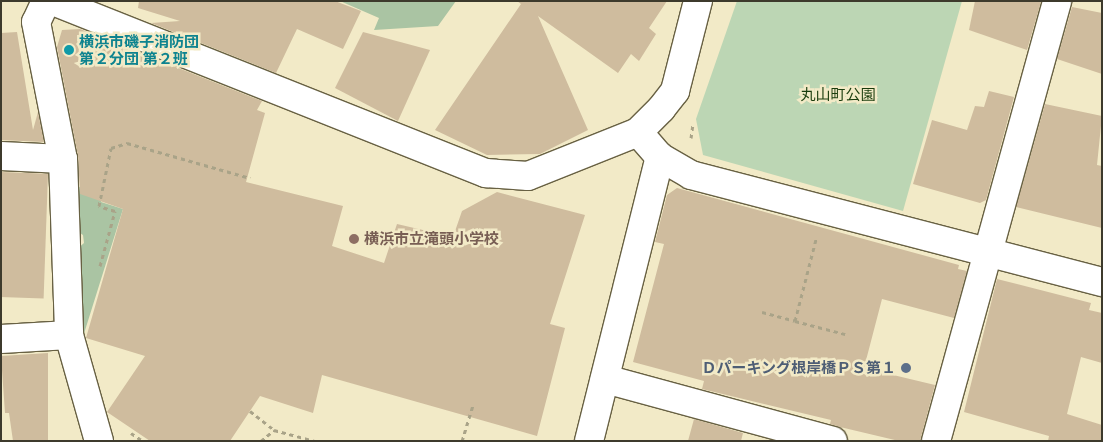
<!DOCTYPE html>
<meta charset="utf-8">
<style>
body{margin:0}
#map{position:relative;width:1103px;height:442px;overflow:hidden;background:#f2eac7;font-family:"Golos Text","Noto Sans JP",sans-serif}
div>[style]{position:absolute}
.green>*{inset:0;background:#bcd6b4}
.forest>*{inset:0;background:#aac4a3}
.building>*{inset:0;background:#cfbc9e;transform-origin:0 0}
.path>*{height:3px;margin-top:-1.5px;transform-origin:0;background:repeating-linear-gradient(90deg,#a9a388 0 4px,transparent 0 8px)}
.roads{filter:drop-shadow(1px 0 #686143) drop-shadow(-1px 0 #686143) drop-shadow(0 1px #686143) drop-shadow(0 -1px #686143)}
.minor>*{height:28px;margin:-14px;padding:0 14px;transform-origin:14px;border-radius:14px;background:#fff}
.dots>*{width:14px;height:14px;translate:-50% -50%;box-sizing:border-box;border:2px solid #f2eac7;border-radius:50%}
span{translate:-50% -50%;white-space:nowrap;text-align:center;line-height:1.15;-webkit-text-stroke:5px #f2eac7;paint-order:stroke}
.culture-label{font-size:15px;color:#0d838f;font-weight:700}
.left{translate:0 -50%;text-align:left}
.park-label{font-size:15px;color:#193c0d}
.education-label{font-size:15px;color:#785e54;font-weight:700}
.service-label{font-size:15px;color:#4e5e75;font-weight:700}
.right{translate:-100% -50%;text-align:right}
.frame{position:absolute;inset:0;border:2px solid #3d3a2c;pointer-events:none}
</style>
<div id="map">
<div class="green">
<div style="clip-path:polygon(737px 1px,962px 1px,903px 211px,703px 155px,696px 119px)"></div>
</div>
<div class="forest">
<div style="clip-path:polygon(340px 1px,456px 1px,438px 26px,374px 30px,379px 18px)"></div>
<div style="clip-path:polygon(103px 186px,101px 202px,123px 209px,82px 340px,76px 250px,84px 243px,83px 235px,74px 229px,76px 187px)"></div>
</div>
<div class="building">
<div style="clip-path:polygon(139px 1px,335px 1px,361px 11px,343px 49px,297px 29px,276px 73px,151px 23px,180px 21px,138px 8px)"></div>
<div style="clip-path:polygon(517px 1px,667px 1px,649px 28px,656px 34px,639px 61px,631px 54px,618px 73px,538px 16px,588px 130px,540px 154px,487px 155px,435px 130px,521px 4px)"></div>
<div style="clip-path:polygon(975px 1px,1041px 2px,1027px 50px,969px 30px)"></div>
<div style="clip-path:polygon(1072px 7px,1102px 13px,1102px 74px,1057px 59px)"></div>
<div style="clip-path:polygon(80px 29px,262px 101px,257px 110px,265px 113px,246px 182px,343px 206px,332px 246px,384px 263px,397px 224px,453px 237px,462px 211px,497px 192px,585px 215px,550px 324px,565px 328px,537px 436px,322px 375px,313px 413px,260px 396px,230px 441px,150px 441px,107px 412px,145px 356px,86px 338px,123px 209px,80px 194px,78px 156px,57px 47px,62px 30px)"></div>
<div style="clip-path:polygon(17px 32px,33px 130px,38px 112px,44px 142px,1px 140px,1px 33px)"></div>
<div style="clip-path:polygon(363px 32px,430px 50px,398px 121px,335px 88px)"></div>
<div style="clip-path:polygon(989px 91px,1014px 97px,986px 200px,980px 203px,913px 184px,932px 120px,967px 130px,975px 106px,984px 107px)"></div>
<div style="clip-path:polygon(1045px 104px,1102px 116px,1097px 165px,1102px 166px,1102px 228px,1016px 207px)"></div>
<div style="left:1px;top:172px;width:47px;height:125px;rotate:2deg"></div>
<div style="clip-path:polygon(677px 188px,959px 265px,958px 269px,967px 271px,954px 318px,882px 299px,864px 368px,935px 385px,920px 441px,899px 441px,840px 427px,830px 424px,831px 420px,702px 389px,704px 381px,633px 362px,664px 244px,655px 242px,667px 195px)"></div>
<div style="clip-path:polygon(997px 279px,1091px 303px,1089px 310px,1102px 313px,1102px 363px,1081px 357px,1067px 414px,1102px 425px,1102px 441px,1048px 441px,1049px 436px,964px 412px)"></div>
<div style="clip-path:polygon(48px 353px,48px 441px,13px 441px,9px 413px,5px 413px,1px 356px)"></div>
<div style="clip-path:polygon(694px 419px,743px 433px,741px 441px,688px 441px)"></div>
</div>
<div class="path">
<div style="left:691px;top:138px;width:15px;rotate:-82deg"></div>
<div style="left:100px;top:266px;width:57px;rotate:-74.7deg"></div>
<div style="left:115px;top:211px;width:17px;rotate:-163deg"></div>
<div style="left:99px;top:206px;width:59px;rotate:-78.3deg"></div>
<div style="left:111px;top:148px;width:17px;rotate:-17deg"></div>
<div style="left:127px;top:143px;width:128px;rotate:15.9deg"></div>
<div style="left:762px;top:312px;width:34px;rotate:15deg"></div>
<div style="left:795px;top:321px;width:85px;rotate:-75.6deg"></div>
<div style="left:795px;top:321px;width:52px;rotate:14.6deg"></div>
<div style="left:250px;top:411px;width:31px;rotate:38deg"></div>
<div style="left:131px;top:433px;width:14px;rotate:34deg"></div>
<div style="left:261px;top:441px;width:17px;rotate:-40deg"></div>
<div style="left:274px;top:430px;width:42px;rotate:15deg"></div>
<div style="left:462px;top:441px;width:39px;rotate:-73deg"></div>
</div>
<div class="roads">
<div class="minor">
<div style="left:46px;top:1px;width:23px;rotate:115deg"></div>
<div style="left:36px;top:22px;width:140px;rotate:78.9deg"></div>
<div style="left:63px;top:159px;width:176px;rotate:88deg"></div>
<div style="left:69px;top:335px;width:110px;rotate:74.2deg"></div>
<div style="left:53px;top:1px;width:466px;rotate:21.7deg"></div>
<div style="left:486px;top:173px;width:42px;rotate:4.1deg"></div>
<div style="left:528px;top:176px;width:118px;rotate:-21.8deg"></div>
<div style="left:638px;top:132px;width:33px;rotate:-45deg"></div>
<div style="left:661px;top:109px;width:23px;rotate:-52deg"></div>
<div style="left:675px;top:91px;width:93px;rotate:-75.7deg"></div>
<div style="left:638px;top:132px;width:33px;rotate:49deg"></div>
<div style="left:660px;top:157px;width:36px;rotate:30deg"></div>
<div style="left:691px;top:175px;width:425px;rotate:14.6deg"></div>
<div style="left:1px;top:156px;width:62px;rotate:2.8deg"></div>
<div style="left:1px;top:339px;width:68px;rotate:-3.4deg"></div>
<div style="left:605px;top:379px;width:236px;rotate:15.2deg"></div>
<div style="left:589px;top:441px;width:293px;rotate:-76deg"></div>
<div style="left:936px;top:441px;width:456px;rotate:-74.6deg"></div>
</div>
</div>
<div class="dots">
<div style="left:69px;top:50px;background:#0f9aa8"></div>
<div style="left:354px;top:239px;background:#8d6e63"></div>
<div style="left:906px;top:368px;background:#5c6f8a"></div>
</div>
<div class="culture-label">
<span class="left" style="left:79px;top:50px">横浜市磯子消防団<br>第２分団 第２班</span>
</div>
<div class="park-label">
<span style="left:838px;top:95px">丸山町公園</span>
</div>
<div class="education-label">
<span class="left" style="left:364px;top:239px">横浜市立滝頭小学校</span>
</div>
<div class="service-label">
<span class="right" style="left:896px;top:368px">Ｄパーキング根岸橋ＰＳ第１</span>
</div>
<div class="frame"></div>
</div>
